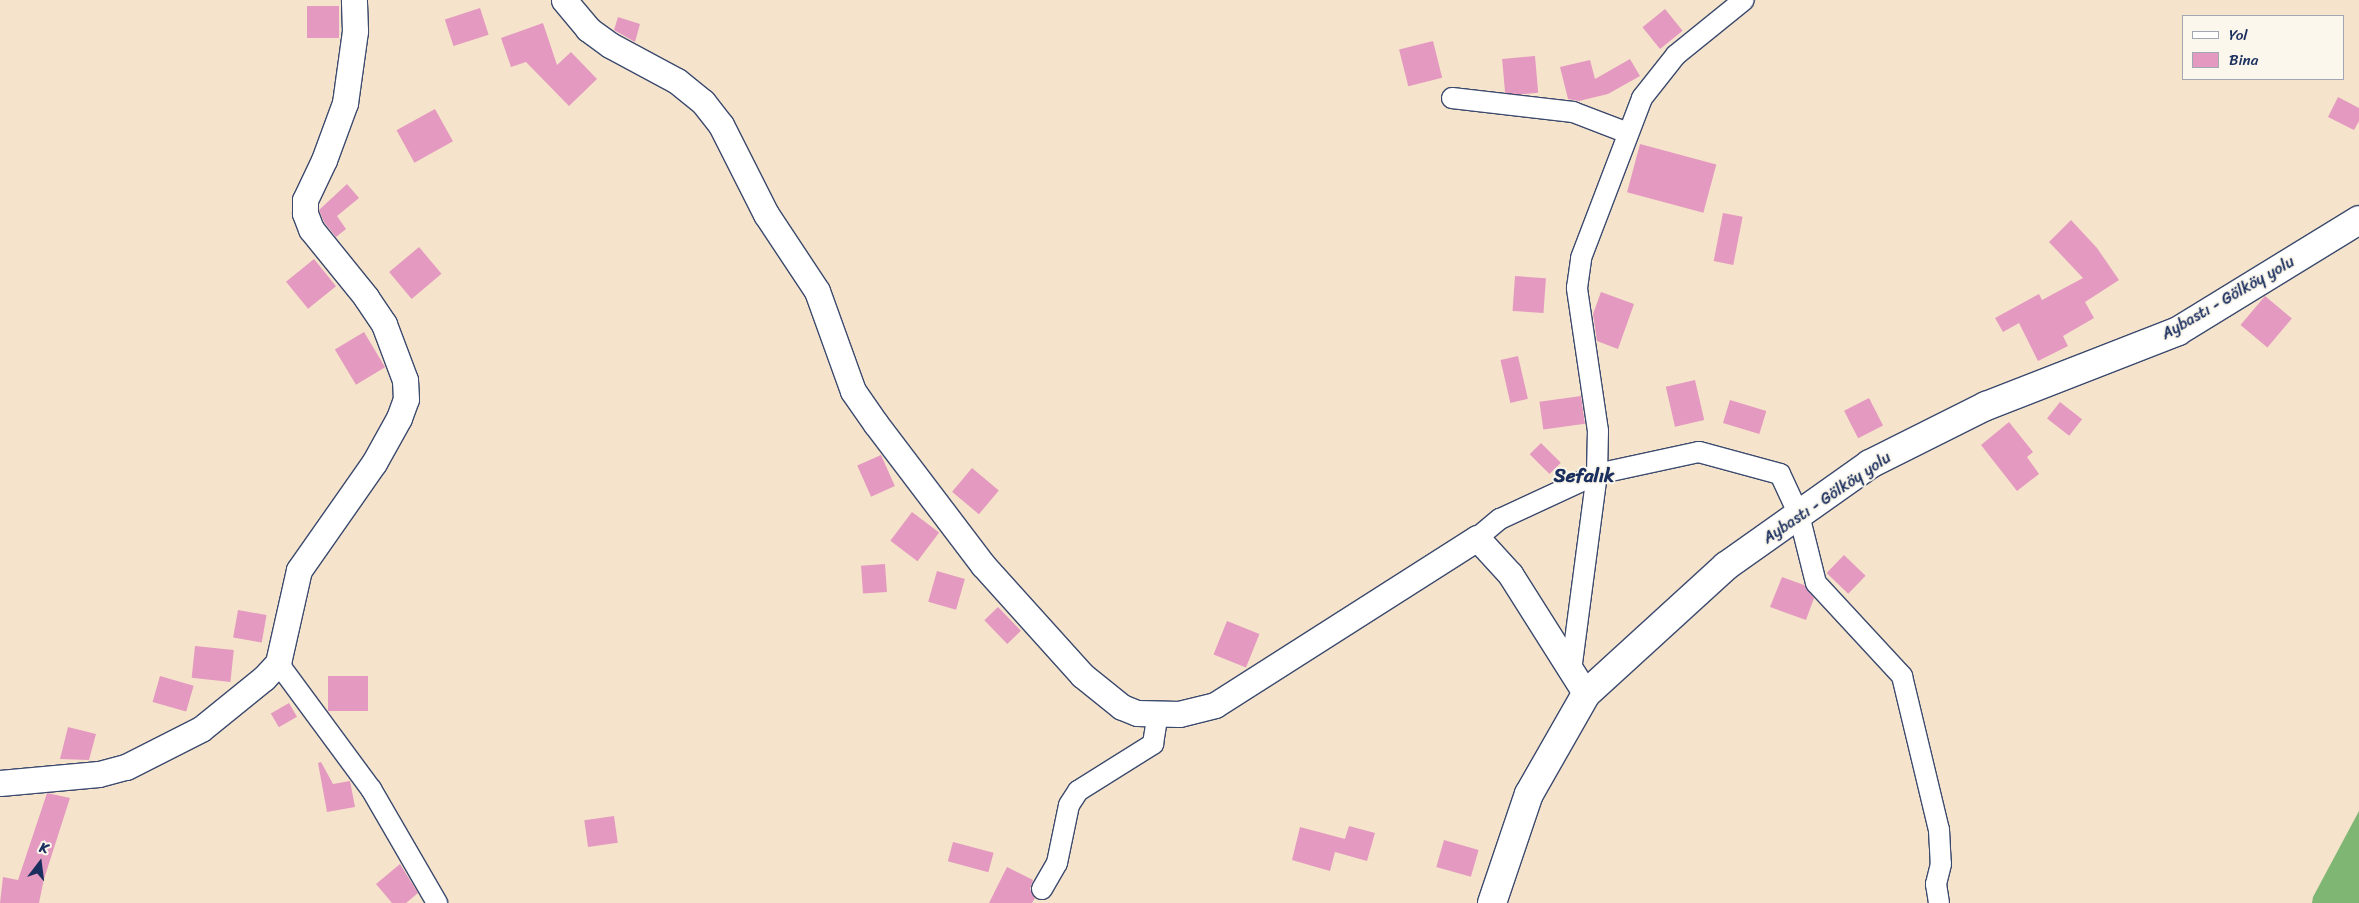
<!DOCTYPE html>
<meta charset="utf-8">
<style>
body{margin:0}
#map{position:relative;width:2359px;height:903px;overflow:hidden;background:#f5e4cb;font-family:Sriracha,sans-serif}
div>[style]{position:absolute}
.forest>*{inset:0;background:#80b673}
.building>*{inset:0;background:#e499c0;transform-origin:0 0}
.roads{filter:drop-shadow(1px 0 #3c4a6e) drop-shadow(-1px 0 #3c4a6e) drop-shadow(0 1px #3c4a6e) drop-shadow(0 -1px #3c4a6e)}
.minor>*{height:20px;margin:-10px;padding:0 10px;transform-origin:10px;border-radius:10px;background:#fff}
.tertiary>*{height:25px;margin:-12.5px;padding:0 12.5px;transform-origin:12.5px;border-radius:12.5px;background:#fff}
.secondary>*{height:28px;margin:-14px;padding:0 14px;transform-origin:14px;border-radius:14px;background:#fff}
span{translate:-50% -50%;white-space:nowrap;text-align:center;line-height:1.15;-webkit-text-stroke:4px #fbf7ec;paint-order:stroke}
.street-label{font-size:16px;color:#1b2f5e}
.quarter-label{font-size:19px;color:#1b2f5e;font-weight:700}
.legend{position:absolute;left:2182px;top:15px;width:162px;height:65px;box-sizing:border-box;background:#fbf7ec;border:1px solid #a1a7b3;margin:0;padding:6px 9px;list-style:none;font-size:15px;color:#1b2f5e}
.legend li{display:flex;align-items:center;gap:10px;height:25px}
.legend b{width:25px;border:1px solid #a1a7b3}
.north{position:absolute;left:15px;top:838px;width:50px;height:50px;-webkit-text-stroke:4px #fbf7ec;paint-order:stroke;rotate:15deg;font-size:14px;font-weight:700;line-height:20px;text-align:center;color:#1b2f5e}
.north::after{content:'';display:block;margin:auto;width:18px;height:22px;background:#1b2f5e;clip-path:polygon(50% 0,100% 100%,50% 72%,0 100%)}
</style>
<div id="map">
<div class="forest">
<div style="clip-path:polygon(2359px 811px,2359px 903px,2312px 903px,2313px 897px)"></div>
</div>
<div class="building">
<div style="left:307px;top:6px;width:32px;height:32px"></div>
<div style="left:480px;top:8px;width:28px;height:37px;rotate:72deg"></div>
<div style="left:1665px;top:9px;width:28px;height:29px;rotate:51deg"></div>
<div style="clip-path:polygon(618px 17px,640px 24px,635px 42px,614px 30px)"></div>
<div style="clip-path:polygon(543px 23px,557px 65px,571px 52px,597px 79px,569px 106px,526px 62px,511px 67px,501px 38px)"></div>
<div style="left:1433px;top:41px;width:38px;height:35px;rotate:76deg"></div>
<div style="left:1535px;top:56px;width:37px;height:33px;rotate:85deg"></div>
<div style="clip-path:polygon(1630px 59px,1640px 76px,1608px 94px,1579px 101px,1568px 99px,1560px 67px,1590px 60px,1595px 79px)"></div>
<div style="clip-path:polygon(2338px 97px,2359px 108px,2359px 121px,2354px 130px,2328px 117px)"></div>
<div style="left:435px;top:109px;width:37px;height:44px;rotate:61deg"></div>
<div style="left:1640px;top:144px;width:79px;height:50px;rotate:15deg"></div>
<div style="clip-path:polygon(347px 184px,359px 198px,337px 216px,346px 229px,336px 237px,324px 222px,319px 210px)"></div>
<div style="left:1723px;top:213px;width:20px;height:49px;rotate:11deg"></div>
<div style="clip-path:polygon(2071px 220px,2097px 248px,2119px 280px,2085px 302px,2094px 318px,2063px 336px,2068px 346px,2038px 361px,2019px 323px,2003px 332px,1995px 318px,2039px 294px,2042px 300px,2083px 278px,2049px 242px)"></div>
<div style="left:419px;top:247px;width:35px;height:39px;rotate:50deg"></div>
<div style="left:314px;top:259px;width:35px;height:36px;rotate:51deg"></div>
<div style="left:1515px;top:276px;width:31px;height:35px;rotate:4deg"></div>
<div style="clip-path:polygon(1601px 292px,1634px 304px,1618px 349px,1597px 341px,1593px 314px)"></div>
<div style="left:2265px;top:296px;width:35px;height:38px;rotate:40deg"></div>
<div style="left:364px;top:332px;width:41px;height:34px;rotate:59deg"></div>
<div style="left:1518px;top:356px;width:44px;height:18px;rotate:77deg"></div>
<div style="left:1695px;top:380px;width:41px;height:30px;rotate:77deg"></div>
<div style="left:1581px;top:396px;width:28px;height:42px;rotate:82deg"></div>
<div style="left:1869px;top:398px;width:31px;height:28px;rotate:63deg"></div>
<div style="left:1730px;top:400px;width:38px;height:24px;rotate:17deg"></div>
<div style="left:2060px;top:402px;width:28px;height:21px;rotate:38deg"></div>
<div style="clip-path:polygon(2009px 422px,2033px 452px,2027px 457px,2039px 474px,2017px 491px,1981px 445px)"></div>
<div style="left:1541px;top:443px;width:28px;height:16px;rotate:45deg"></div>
<div style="left:881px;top:455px;width:34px;height:26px;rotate:66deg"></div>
<div style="left:972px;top:468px;width:35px;height:31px;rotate:40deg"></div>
<div style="left:912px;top:512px;width:34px;height:36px;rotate:37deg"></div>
<div style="left:1844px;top:555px;width:30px;height:25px;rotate:44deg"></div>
<div style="left:885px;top:564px;width:28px;height:24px;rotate:86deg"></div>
<div style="left:937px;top:571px;width:29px;height:32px;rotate:16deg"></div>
<div style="clip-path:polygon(1782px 577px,1804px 585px,1814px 598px,1806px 620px,1770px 607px)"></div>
<div style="left:998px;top:607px;width:33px;height:19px;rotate:46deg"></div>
<div style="left:238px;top:610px;width:29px;height:28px;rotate:10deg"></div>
<div style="left:1227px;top:621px;width:35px;height:36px;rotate:22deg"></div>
<div style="left:195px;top:646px;width:39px;height:32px;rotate:6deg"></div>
<div style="left:160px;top:676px;width:35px;height:27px;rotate:16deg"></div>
<div style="left:328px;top:676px;width:40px;height:35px"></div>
<div style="left:289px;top:703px;width:16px;height:21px;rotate:60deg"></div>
<div style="clip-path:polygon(68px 727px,96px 734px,89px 760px,60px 759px)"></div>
<div style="clip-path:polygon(321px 762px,333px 784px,350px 781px,355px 807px,327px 812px,318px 763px)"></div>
<div style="clip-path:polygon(47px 793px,70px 798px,44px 879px,39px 903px,0 903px,3px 877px,18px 880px)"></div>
<div style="left:614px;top:816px;width:27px;height:30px;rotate:82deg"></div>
<div style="clip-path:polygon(1349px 826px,1375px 833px,1367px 861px,1335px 852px,1330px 871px,1292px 860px,1300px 827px,1345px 839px)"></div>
<div style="left:1444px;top:840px;width:36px;height:28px;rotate:16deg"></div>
<div style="left:953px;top:842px;width:42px;height:20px;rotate:15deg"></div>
<div style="clip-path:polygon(400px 864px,418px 893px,406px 903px,392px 903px,376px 884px)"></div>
<div style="clip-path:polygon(1007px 867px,1033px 880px,1030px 889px,1035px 898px,1032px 903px,989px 903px)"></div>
</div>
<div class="roads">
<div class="minor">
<div style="left:1452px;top:98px;width:122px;rotate:6.6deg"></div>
<div style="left:1573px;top:112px;width:59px;rotate:20.9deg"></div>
<div style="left:1477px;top:538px;width:30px;rotate:-40deg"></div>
<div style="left:1500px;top:519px;width:107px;rotate:-24.9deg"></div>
<div style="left:1597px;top:474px;width:104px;rotate:-12.2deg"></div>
<div style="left:1699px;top:452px;width:84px;rotate:15.2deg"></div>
<div style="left:1780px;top:474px;width:45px;rotate:65.1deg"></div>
<div style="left:1799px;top:515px;width:70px;rotate:76deg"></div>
<div style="left:1816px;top:583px;width:127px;rotate:47.2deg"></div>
<div style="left:1902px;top:676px;width:158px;rotate:76.5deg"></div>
<div style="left:1939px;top:830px;width:34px;rotate:87deg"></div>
<div style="left:1941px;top:864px;width:21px;rotate:104deg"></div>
<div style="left:1936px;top:884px;width:19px;rotate:81deg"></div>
<div style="left:278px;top:663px;width:157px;rotate:53.6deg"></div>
<div style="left:371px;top:789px;width:132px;rotate:59.9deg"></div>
<div style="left:1571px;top:671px;width:199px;rotate:-82.5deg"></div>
<div style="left:1597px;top:474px;width:43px;rotate:-88.7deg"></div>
<div style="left:1598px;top:431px;width:145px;rotate:-98.4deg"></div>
<div style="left:1577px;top:288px;width:30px;rotate:-82deg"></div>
<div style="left:1581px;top:258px;width:171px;rotate:-69.1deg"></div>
<div style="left:1642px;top:98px;width:55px;rotate:-51.7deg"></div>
<div style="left:1676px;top:55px;width:87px;rotate:-39deg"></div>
<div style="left:1042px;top:889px;width:30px;rotate:-60deg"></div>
<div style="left:1057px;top:863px;width:59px;rotate:-78.3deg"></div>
<div style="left:1069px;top:805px;width:17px;rotate:-57deg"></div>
<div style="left:1078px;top:791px;width:89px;rotate:-32.1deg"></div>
<div style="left:1153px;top:744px;width:30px;rotate:-81deg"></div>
</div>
<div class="tertiary">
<div style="left:564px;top:0;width:38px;rotate:50deg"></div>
<div style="left:588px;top:29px;width:27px;rotate:36deg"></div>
<div style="left:610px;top:45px;width:76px;rotate:28.2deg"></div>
<div style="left:677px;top:81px;width:33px;rotate:39deg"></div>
<div style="left:703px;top:102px;width:29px;rotate:52deg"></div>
<div style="left:721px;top:125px;width:100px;rotate:63.2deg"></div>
<div style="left:766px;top:214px;width:92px;rotate:56.5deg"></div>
<div style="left:817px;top:291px;width:106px;rotate:70.2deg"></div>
<div style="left:853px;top:391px;width:40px;rotate:55.1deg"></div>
<div style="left:876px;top:424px;width:177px;rotate:52.8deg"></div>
<div style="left:983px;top:565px;width:148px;rotate:48deg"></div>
<div style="left:1082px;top:675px;width:51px;rotate:38.7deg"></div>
<div style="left:1122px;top:707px;width:16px;rotate:22deg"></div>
<div style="left:1137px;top:713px;width:42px;rotate:1.4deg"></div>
<div style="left:1179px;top:714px;width:37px;rotate:-14deg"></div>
<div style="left:1215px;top:705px;width:311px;rotate:-32.5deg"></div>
<div style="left:1477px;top:538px;width:49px;rotate:47.5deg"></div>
<div style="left:1510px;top:574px;width:142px;rotate:57.7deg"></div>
<div style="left:0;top:783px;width:99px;rotate:-5.2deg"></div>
<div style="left:99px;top:774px;width:28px;rotate:-15deg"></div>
<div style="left:126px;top:767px;width:84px;rotate:-26.9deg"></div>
<div style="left:201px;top:729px;width:81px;rotate:-39deg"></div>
<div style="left:264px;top:678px;width:21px;rotate:-47deg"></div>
<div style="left:278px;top:663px;width:95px;rotate:-77.3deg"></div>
<div style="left:299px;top:570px;width:131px;rotate:-55deg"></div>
<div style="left:374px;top:463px;width:51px;rotate:-60.9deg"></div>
<div style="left:399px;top:418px;width:20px;rotate:-70deg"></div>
<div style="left:406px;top:399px;width:19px;rotate:-93deg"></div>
<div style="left:405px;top:380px;width:60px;rotate:-110.6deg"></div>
<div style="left:384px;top:324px;width:32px;rotate:-124deg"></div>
<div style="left:366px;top:297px;width:87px;rotate:-129deg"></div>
<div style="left:311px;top:229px;width:17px;rotate:-111deg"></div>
<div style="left:305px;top:213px;width:13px;rotate:-90deg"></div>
<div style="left:305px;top:200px;width:44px;rotate:-64.6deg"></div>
<div style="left:324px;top:160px;width:61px;rotate:-69.8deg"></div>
<div style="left:345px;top:103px;width:73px;rotate:-82.1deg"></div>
<div style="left:355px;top:31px;width:31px;rotate:-92deg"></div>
</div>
<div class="secondary">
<div style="left:1492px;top:903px;width:115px;rotate:-71.3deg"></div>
<div style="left:1529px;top:794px;width:115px;rotate:-60.3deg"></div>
<div style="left:1586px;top:694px;width:190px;rotate:-42.4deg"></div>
<div style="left:1726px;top:566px;width:176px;rotate:-35.3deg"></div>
<div style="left:1870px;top:464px;width:130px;rotate:-26.6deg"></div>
<div style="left:1986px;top:406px;width:206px;rotate:-21.3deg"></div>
<div style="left:2178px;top:331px;width:212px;rotate:-31.5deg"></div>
</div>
</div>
<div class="street-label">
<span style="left:2228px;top:298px;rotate:-30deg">Aybastı - Gölköy yolu</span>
<span style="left:1827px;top:498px;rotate:-34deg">Aybastı - Gölköy yolu</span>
</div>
<div class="quarter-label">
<span style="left:1584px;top:476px">Sefalık</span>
</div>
<ul class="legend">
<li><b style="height:6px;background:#fff"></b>Yol</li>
<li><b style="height:14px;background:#e499c0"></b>Bina</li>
</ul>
<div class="north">K</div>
</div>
